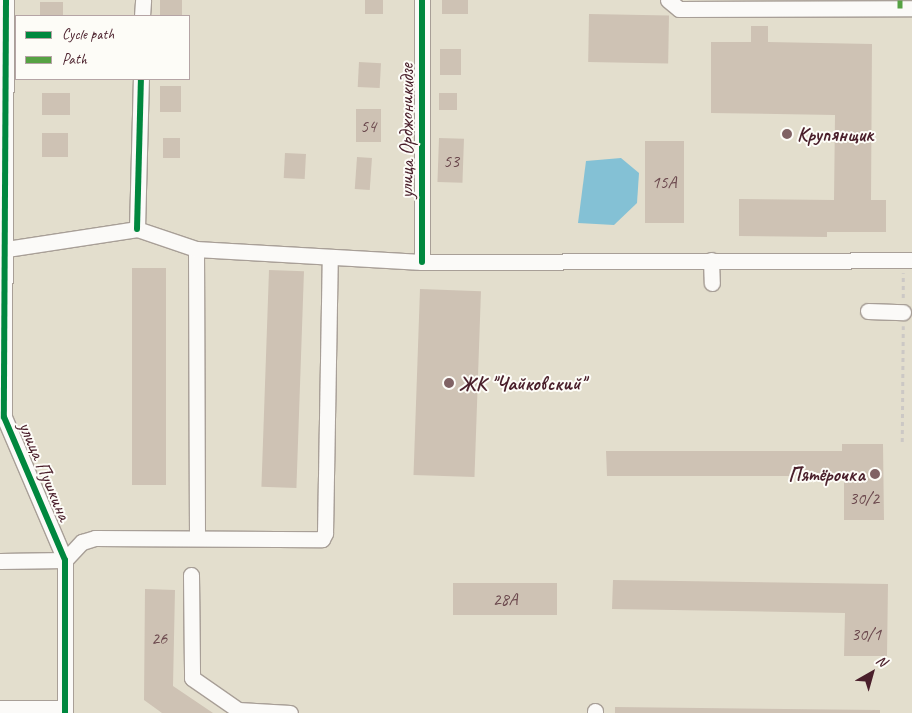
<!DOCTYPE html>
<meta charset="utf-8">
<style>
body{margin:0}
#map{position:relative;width:912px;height:713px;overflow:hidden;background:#e3decd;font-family:Caveat,sans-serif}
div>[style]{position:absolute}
.water>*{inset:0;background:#84c1d5}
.building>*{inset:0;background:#cec2b4;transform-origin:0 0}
.path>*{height:2.5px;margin-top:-1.25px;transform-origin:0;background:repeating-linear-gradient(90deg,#ccc8c5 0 4px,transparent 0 8px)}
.roads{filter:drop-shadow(1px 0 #a89f97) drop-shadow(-1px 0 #a89f97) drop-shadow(0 1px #a89f97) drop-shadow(0 -1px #a89f97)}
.minor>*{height:15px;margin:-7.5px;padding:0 7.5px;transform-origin:7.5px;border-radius:7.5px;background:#fbfaf8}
.quiet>*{height:5px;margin-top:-2.5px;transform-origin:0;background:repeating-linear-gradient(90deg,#56a243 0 10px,transparent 0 15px)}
.cycleway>*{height:6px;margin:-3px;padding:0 3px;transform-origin:3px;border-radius:3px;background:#00873e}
.dots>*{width:14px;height:14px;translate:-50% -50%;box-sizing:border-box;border:2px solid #fdfcf7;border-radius:50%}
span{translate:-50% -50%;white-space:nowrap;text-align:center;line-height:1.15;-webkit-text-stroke:4px #fdfcf7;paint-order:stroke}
.number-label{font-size:18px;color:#6b484d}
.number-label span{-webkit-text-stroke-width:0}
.street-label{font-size:20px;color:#4a1f2b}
.poi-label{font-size:20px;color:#4a1f2b;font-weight:700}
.left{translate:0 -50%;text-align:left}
.right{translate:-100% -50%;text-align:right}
.legend{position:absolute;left:15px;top:15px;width:175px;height:65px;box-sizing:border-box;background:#fdfcf7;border:1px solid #b5a4a5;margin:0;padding:6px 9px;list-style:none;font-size:15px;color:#4a1f2b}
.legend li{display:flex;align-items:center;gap:10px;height:25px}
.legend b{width:25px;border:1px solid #b5a4a5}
.north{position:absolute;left:847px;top:648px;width:50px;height:50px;-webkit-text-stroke:4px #fdfcf7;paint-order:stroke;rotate:38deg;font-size:14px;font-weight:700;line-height:20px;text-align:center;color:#4a1f2b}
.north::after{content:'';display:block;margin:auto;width:18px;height:22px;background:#4a1f2b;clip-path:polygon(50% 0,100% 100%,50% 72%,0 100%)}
</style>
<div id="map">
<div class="water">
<div style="clip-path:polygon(621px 158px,639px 173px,637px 203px,614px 225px,578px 223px,586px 161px)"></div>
</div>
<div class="building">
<div style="left:160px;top:0;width:22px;height:16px"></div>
<div style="left:365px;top:0;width:18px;height:14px"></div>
<div style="left:442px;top:0;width:26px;height:14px"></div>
<div style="left:40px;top:2px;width:23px;height:14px"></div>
<div style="left:589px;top:14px;width:80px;height:48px;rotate:1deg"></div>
<div style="clip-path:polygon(751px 26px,768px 26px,768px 42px,872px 44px,871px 200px,886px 200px,886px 232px,827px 232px,827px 237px,739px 236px,739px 199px,834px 200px,835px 115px,711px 113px,711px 42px,751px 42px)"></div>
<div style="left:440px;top:49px;width:21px;height:26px"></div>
<div style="left:359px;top:62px;width:22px;height:25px;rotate:3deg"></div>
<div style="left:160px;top:86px;width:21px;height:26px"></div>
<div style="left:42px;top:93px;width:28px;height:22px"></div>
<div style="left:439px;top:93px;width:18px;height:17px"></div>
<div style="left:356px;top:109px;width:25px;height:33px"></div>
<div style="left:42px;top:133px;width:26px;height:24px"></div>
<div style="left:163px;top:138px;width:17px;height:20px"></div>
<div style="left:439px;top:138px;width:25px;height:44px;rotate:2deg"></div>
<div style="left:645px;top:141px;width:39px;height:82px"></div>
<div style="left:285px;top:153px;width:21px;height:25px;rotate:3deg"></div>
<div style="left:357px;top:157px;width:15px;height:32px;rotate:4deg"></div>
<div style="left:132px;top:268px;width:34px;height:217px"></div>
<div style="left:269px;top:270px;width:35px;height:217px;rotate:2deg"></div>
<div style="left:420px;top:289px;width:61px;height:186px;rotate:2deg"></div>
<div style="clip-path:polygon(842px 444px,883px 444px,884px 520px,844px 520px,844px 476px,607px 476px,606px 451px,842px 451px)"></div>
<div style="clip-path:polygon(613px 580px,888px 584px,887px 656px,844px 656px,845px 613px,612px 609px)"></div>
<div style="left:557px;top:583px;width:32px;height:104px;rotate:90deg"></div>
<div style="clip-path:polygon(145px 589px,175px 590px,173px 686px,213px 713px,162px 713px,144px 700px)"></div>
<div style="clip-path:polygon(615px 707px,880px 710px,880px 713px,615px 713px)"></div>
</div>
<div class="path">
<div style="left:903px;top:298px;width:25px;rotate:-90deg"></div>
<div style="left:902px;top:442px;width:116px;rotate:-89.5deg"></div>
</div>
<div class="roads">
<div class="minor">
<div style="left:6px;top:0;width:417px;rotate:90.3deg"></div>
<div style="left:4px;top:417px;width:155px;rotate:66.9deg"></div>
<div style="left:65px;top:560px;width:153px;rotate:90deg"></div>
<div style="left:668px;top:0;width:14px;rotate:39deg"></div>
<div style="left:679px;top:9px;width:233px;rotate:-0.2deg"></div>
<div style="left:142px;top:16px;width:16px;rotate:-86deg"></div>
<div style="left:137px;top:229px;width:150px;rotate:-88.5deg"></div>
<div style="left:196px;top:249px;width:288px;rotate:89.8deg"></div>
<div style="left:0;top:250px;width:139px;rotate:-8.7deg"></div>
<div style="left:137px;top:229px;width:62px;rotate:18.7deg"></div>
<div style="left:196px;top:249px;width:226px;rotate:3.3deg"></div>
<div style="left:422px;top:262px;width:490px;rotate:-0.2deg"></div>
<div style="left:711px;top:260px;width:23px;rotate:88deg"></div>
<div style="left:422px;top:262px;width:262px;rotate:-90deg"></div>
<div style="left:868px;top:311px;width:35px;rotate:2deg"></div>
<div style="left:0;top:561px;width:65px;rotate:-0.9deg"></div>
<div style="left:65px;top:560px;width:25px;rotate:-47deg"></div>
<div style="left:82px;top:542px;width:14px;rotate:-17deg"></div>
<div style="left:95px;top:538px;width:227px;rotate:0.3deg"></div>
<div style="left:322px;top:539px;width:7px;rotate:-63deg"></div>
<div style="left:325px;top:533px;width:276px;rotate:-89deg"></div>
<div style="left:191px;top:575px;width:103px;rotate:89.4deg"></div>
<div style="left:192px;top:678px;width:56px;rotate:34.8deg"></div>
<div style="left:238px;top:710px;width:52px;rotate:3.3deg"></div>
<div style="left:0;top:708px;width:64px"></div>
<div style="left:595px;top:713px;width:2px;rotate:-90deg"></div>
</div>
</div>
<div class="quiet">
<div style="left:900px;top:8px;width:8px;rotate:-90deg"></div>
</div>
<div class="cycleway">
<div style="left:6px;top:0;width:417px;rotate:90.3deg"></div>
<div style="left:4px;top:417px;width:155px;rotate:66.9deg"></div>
<div style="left:65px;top:560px;width:153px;rotate:90deg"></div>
<div style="left:137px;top:229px;width:150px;rotate:-88.5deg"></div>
<div style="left:422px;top:262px;width:262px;rotate:-90deg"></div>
</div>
<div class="dots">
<div style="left:787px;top:134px;background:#806264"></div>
<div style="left:449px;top:383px;background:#806264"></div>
<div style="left:875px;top:474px;background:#806264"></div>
</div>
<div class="number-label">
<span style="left:368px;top:126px">54</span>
<span style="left:451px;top:161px">53</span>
<span style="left:664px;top:182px">15А</span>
<span style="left:864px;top:498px">30/2</span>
<span style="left:505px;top:599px">28А</span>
<span style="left:866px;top:634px">30/1</span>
<span style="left:159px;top:638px">26</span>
</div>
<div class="street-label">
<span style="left:406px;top:131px;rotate:-90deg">улица Орджоникидзе</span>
<span style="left:45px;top:471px;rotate:67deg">улица Пушкина</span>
</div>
<div class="poi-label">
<span class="left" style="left:797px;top:134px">Крупянщик</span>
<span class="left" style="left:459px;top:383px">ЖК "Чайковский"</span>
<span class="right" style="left:865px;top:474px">Пятёрочка</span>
</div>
<ul class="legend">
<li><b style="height:6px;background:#00873e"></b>Cycle path</li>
<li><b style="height:6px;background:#56a243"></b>Path</li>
</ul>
<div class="north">N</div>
</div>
